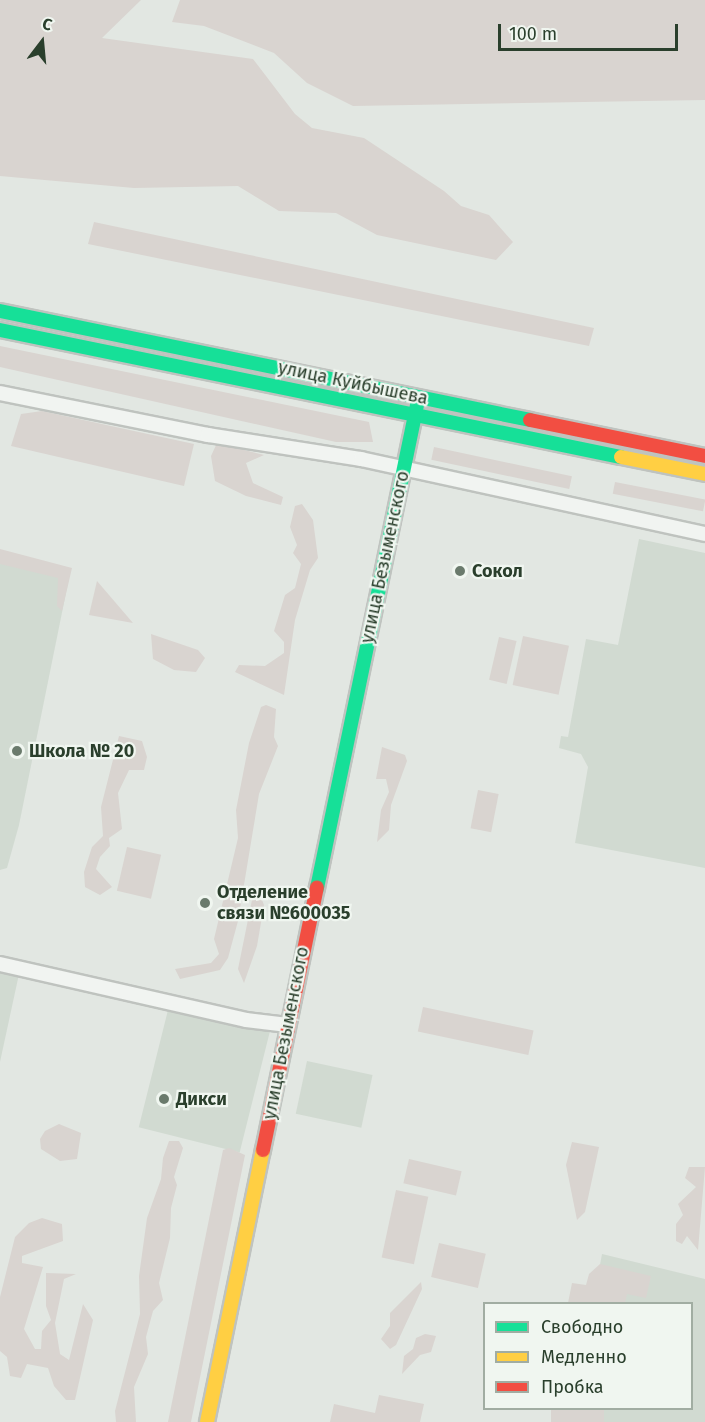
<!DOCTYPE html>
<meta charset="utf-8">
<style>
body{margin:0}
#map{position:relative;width:705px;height:1422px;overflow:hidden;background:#e2e7e2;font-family:"Fira Sans",sans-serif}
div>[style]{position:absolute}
.built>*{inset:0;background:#d1dad1;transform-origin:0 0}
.green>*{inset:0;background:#d9d4d0;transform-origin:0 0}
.roads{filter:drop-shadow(2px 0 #bfc3bf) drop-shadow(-2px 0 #bfc3bf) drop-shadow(0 2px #bfc3bf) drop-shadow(0 -2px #bfc3bf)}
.street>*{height:14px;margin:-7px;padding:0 7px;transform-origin:7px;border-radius:7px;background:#f1f4f1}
.fast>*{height:14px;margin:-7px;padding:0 7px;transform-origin:7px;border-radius:7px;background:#16e098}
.slow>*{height:14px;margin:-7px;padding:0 7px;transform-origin:7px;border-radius:7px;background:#ffcf43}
.jam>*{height:14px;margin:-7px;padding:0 7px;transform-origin:7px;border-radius:7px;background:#f24e42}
.dots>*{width:16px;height:16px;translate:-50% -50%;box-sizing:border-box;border:3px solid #f0f6f0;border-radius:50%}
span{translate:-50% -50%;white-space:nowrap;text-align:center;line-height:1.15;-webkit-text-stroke:4.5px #f0f6f0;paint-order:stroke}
.street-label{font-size:18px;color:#2a3f2c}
.poi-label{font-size:18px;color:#2a3f2c;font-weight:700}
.left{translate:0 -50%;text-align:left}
.legend{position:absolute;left:483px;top:1302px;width:210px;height:108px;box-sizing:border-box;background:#f0f6f0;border:2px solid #a1ada2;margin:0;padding:8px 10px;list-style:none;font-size:18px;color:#2a3f2c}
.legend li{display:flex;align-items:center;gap:12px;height:30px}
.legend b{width:30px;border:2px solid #a1ada2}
.north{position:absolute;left:12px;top:12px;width:60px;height:60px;-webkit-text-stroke:4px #f0f6f0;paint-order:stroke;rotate:16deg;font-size:16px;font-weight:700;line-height:24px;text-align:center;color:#2a3f2c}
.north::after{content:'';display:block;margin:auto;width:21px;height:27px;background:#2a3f2c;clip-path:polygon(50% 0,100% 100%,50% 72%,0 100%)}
.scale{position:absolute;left:498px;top:24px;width:180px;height:27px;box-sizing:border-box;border:3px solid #2a3f2c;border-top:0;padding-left:8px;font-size:18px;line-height:21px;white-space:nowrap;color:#2a3f2c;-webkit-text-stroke:4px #f0f6f0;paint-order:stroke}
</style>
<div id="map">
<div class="built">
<div style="clip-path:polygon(639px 539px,705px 553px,705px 868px,575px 843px,588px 767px,581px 754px,559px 748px,561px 736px,568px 737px,586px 639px,618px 645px)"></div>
<div style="clip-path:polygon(0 556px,70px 573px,19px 825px,7px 868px,0 870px)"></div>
<div style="clip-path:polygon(0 970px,19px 974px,0 1062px)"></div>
<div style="left:169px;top:1006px;width:104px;height:125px;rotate:14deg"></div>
<div style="left:307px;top:1061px;width:67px;height:54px;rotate:12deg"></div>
<div style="clip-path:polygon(602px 1254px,705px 1279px,705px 1422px,553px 1422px,556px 1409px,692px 1408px,692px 1304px,593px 1303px)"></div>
</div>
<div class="green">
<div style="clip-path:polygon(0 0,141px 0,102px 38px,253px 59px,295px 114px,312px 128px,364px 138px,444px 191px,461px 206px,489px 215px,513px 242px,496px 260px,377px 235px,336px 213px,279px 211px,238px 186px,134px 188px,0 176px)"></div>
<div style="clip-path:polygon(180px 0,705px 0,705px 100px,353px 106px,307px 83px,274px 53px,204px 26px,172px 22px)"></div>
<div style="clip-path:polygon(94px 222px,594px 328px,589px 346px,88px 244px)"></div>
<div style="clip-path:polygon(0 346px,369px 422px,373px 442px,336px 442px,0 367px)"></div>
<div style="clip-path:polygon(42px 411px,194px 444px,184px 486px,11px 446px,21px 414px)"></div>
<div style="clip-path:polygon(217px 443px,264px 455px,246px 463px,253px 483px,283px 497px,281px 505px,246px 496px,215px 481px,211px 456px)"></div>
<div style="left:434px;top:447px;width:141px;height:13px;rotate:12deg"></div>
<div style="left:615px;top:482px;width:92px;height:12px;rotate:11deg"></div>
<div style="clip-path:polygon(302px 504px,313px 520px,318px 558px,310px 570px,295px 620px,284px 695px,235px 672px,239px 665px,265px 666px,284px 653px,284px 642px,274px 631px,285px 595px,295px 588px,301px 564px,293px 553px,297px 545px,290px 527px,295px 506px)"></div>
<div style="clip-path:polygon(0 549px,72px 568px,62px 611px,57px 606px,58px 578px,0 564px)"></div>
<div style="clip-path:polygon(97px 581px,133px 623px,89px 615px)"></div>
<div style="clip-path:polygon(151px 634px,198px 650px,205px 658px,196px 672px,174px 670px,153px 659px)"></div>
<div style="left:523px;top:636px;width:47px;height:50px;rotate:12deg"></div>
<div style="left:499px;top:637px;width:18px;height:44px;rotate:13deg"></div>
<div style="clip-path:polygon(266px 705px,276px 709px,274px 737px,278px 746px,259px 794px,238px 921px,228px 958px,220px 970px,180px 979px,175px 969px,211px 963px,219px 954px,214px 939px,238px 838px,236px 810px,249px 743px,261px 707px)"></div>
<div style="clip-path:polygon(119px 736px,142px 741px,147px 757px,144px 770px,129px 770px,118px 793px,122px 829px,109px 838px,110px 846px,100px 857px,96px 869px,112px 887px,100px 895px,85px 887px,84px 872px,92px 847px,103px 836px,101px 807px)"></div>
<div style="clip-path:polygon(382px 747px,405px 755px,407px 761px,391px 805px,389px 830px,377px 842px,381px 810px,389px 792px,386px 779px,376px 779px)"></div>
<div style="left:478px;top:790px;width:21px;height:39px;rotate:11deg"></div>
<div style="left:127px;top:847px;width:35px;height:45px;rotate:13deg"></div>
<div style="clip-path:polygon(258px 890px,264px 905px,257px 946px,244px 983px,238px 969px,253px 895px)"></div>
<div style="left:423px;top:1007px;width:113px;height:25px;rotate:12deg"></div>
<div style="clip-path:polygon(59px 1124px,81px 1133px,77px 1159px,60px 1161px,41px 1149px,40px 1139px,45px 1131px)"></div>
<div style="clip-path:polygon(169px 1141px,179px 1141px,183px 1148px,174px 1177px,177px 1185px,171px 1208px,170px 1238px,159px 1283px,163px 1300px,153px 1311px,146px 1337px,148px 1354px,134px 1387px,136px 1422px,116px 1422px,115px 1411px,140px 1314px,139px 1276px,147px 1218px,161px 1179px,163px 1158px)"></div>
<div style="clip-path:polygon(572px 1142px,599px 1147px,585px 1212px,577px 1220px,566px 1165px)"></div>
<div style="clip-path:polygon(229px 1148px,245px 1155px,191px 1422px,168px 1422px,223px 1150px)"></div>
<div style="left:409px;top:1159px;width:54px;height:25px;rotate:13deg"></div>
<div style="clip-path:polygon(689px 1167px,705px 1167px,698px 1250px,687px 1236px,682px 1244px,676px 1241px,676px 1224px,683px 1215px,678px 1204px,696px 1187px,685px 1178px)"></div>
<div style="left:396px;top:1190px;width:33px;height:69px;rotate:12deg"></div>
<div style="clip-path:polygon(42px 1218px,62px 1224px,63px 1241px,22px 1256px,22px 1263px,43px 1267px,24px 1329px,35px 1349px,41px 1349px,42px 1331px,51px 1320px,46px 1306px,46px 1273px,76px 1274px,64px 1279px,55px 1323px,60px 1354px,69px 1360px,83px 1304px,93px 1320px,75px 1400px,66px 1400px,54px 1386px,48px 1368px,27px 1364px,21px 1378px,10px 1376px,7px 1357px,0 1351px,0 1297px,15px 1237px,29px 1223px)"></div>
<div style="left:439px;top:1243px;width:48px;height:35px;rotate:13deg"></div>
<div style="clip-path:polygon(600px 1264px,651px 1276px,646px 1298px,627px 1294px,625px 1303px,568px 1303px,572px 1283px,586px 1285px,589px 1274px)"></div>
<div style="clip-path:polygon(421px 1282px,422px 1289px,396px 1345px,390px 1349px,381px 1339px,390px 1326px,390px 1313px)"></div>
<div style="clip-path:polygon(425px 1334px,436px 1336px,431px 1352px,420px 1355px,402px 1374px,404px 1356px,413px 1349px,416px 1338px)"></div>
<div style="clip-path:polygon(379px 1395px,424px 1404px,420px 1422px,330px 1422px,334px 1404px,375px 1413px)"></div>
<div style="left:551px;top:1409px;width:53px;height:13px"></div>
</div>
<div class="roads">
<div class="street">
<div style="left:0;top:393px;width:212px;rotate:11.4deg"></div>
<div style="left:208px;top:435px;width:155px;rotate:8.9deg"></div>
<div style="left:361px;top:459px;width:352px;rotate:12.3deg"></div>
<div style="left:0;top:964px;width:252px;rotate:12.8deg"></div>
<div style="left:246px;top:1020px;width:42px;rotate:6.8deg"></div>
</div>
<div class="fast">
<div style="left:0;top:311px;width:541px;rotate:11.62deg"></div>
<div style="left:0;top:330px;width:634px;rotate:11.56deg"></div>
<div style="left:317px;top:888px;width:494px;rotate:-78.3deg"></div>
</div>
<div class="slow">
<div style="left:621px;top:457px;width:86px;rotate:11.4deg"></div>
<div style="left:207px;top:1422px;width:278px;rotate:-78.4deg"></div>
</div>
<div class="jam">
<div style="left:530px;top:420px;width:179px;rotate:11.6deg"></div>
<div style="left:263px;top:1150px;width:268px;rotate:-78.4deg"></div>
</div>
</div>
<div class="dots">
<div style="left:460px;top:571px;background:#6a7a6c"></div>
<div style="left:17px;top:751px;background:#6a7a6c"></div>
<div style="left:205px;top:903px;background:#6a7a6c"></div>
<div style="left:164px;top:1099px;background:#6a7a6c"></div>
</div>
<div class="street-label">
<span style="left:353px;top:383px;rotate:12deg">улица Куйбышева</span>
<span style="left:385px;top:557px;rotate:-78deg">улица Безыменского</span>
<span style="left:286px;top:1033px;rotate:-79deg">улица Безыменского</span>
</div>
<div class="poi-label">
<span class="left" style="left:472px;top:571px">Сокол</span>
<span class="left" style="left:29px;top:751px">Школа № 20</span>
<span class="left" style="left:217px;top:903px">Отделение<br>связи №600035</span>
<span class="left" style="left:176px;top:1099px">Дикси</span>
</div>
<ul class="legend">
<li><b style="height:8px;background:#16e098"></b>Свободно</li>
<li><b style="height:8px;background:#ffcf43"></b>Медленно</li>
<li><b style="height:8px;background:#f24e42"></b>Пробка</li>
</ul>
<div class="north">С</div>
<div class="scale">100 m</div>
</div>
